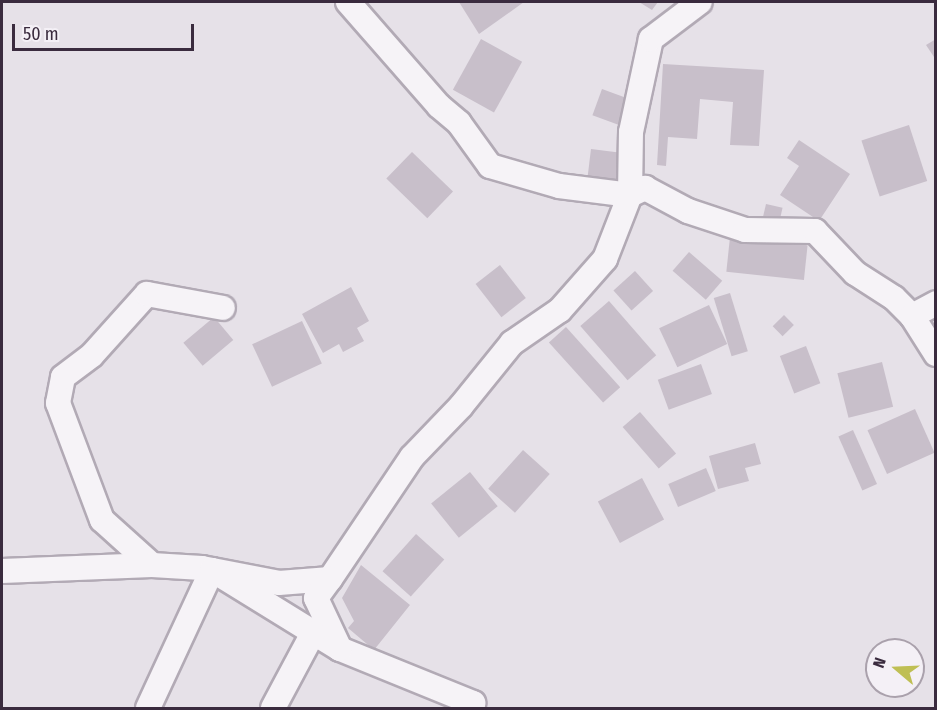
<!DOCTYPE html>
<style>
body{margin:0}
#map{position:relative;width:937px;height:710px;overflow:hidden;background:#e6e1e8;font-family:"Fira Sans Condensed",sans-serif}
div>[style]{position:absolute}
.building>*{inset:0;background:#c8bfca;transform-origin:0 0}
.roads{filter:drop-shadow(2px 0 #b2aab5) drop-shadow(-2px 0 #b2aab5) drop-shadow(0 2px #b2aab5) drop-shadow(0 -2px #b2aab5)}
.minor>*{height:24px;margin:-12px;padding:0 12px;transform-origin:12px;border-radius:12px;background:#f6f3f7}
span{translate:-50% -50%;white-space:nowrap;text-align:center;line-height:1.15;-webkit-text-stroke:4.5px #f4f0f6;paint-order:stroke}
.frame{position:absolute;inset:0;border:3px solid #3a2b3e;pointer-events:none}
.north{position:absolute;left:865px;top:638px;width:60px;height:60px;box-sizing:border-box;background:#f4f0f6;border:2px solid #aaa1ac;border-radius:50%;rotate:289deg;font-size:16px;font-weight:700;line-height:24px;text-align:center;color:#3a2b3e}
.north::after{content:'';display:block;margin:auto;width:21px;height:27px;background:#bfbf54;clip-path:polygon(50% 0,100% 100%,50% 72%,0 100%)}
.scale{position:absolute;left:12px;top:24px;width:182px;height:27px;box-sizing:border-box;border:3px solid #3a2b3e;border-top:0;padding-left:8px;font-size:18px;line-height:21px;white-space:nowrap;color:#3a2b3e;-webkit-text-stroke:4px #f4f0f6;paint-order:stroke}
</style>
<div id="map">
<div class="building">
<div style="clip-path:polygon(459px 2px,524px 2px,479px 34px)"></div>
<div style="clip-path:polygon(639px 2px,658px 2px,652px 10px)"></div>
<div style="left:481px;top:39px;width:47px;height:58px;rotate:29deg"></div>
<div style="clip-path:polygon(936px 39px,936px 60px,926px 45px)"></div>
<div style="clip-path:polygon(663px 64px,764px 70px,759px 146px,730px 145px,733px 102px,700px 99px,697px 139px,668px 137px,666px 166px,657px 165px)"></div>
<div style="left:602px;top:89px;width:29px;height:28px;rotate:20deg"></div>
<div style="left:909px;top:125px;width:59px;height:50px;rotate:72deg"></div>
<div style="clip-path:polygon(799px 140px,850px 174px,819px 221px,780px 195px,799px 166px,787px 158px)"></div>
<div style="left:591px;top:149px;width:32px;height:30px;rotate:7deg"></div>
<div style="left:412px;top:152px;width:57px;height:37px;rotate:44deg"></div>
<div style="left:766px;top:204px;width:17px;height:16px;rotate:13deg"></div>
<div style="left:730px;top:237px;width:78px;height:35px;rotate:6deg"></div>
<div style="left:689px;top:252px;width:44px;height:25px;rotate:41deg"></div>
<div style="left:500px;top:265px;width:42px;height:31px;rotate:52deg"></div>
<div style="left:635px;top:271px;width:27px;height:29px;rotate:48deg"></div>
<div style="clip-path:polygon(351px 287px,369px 321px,357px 328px,364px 341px,343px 352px,339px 344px,323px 353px,302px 314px)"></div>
<div style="left:730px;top:293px;width:61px;height:17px;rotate:73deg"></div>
<div style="left:609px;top:301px;width:72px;height:38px;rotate:49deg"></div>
<div style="left:709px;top:305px;width:43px;height:55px;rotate:65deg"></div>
<div style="left:784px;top:315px;width:14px;height:16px;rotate:45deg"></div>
<div style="left:214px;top:317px;width:30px;height:40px;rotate:50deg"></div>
<div style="left:302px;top:321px;width:47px;height:55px;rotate:65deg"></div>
<div style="left:566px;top:327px;width:81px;height:23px;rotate:48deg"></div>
<div style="left:806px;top:346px;width:40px;height:28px;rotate:69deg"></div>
<div style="left:882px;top:362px;width:46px;height:46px;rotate:76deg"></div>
<div style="left:701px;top:364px;width:32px;height:46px;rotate:70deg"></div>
<div style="left:915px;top:409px;width:48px;height:52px;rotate:66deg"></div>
<div style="left:640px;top:412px;width:55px;height:23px;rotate:49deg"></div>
<div style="left:853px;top:430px;width:59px;height:16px;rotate:66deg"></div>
<div style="clip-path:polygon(755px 443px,761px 464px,745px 468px,749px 481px,718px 489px,709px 456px)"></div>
<div style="left:523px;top:450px;width:36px;height:52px;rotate:42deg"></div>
<div style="left:706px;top:468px;width:25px;height:41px;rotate:67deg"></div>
<div style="left:470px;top:472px;width:44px;height:50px;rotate:51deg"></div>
<div style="left:642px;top:478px;width:47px;height:50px;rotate:62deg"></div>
<div style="left:416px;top:534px;width:38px;height:50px;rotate:42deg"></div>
<div style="clip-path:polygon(361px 565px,410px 605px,374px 650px,348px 628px,354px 621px,342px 598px)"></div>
</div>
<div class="roads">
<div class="minor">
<div style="left:348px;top:2px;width:138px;rotate:48.8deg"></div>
<div style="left:439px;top:106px;width:26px;rotate:40deg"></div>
<div style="left:459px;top:123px;width:53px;rotate:54.2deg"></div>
<div style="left:490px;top:166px;width:72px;rotate:16.2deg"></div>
<div style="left:559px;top:186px;width:72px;rotate:7.2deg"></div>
<div style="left:630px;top:195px;width:17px;rotate:-25deg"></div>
<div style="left:645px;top:188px;width:49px;rotate:28.1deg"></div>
<div style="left:688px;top:211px;width:60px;rotate:18.4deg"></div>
<div style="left:745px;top:230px;width:70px;rotate:0.8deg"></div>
<div style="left:815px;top:231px;width:58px;rotate:46.4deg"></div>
<div style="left:855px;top:273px;width:46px;rotate:32.7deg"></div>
<div style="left:894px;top:298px;width:25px;rotate:45deg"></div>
<div style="left:912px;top:316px;width:45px;rotate:57.7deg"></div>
<div style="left:912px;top:316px;width:27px;rotate:-28deg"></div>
<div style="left:152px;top:565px;width:67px;rotate:-138deg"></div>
<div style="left:102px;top:520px;width:125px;rotate:-110.6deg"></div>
<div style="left:58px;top:403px;width:26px;rotate:-79deg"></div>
<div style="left:63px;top:377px;width:36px;rotate:-37deg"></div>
<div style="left:92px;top:355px;width:82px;rotate:-48deg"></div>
<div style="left:147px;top:294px;width:77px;rotate:10.4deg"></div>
<div style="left:2px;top:571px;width:150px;rotate:-2.3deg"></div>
<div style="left:152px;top:565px;width:50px;rotate:3.4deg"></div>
<div style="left:202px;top:568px;width:78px;rotate:11deg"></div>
<div style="left:279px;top:583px;width:51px;rotate:-4.5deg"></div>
<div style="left:330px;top:579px;width:147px;rotate:-56.1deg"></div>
<div style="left:412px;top:457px;width:71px;rotate:-46.1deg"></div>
<div style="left:461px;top:406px;width:81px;rotate:-51deg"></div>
<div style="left:512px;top:343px;width:58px;rotate:-34.5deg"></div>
<div style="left:560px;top:310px;width:68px;rotate:-48.6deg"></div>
<div style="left:605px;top:259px;width:69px;rotate:-68.7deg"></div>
<div style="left:630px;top:195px;width:63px;rotate:-89.1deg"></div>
<div style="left:631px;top:132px;width:95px;rotate:-77.9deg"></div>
<div style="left:651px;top:39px;width:61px;rotate:-37.1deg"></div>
<div style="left:340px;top:649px;width:144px;rotate:22.1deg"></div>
<div style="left:473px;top:703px;width:6px;rotate:121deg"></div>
<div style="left:148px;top:708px;width:152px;rotate:-65.1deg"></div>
<div style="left:212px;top:570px;width:150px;rotate:31.7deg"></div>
<div style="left:340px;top:649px;width:56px;rotate:-115.2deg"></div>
<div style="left:316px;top:598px;width:24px;rotate:-54deg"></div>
<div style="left:273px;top:708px;width:85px;rotate:-61.9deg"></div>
</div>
</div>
<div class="frame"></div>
<div class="north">N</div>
<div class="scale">50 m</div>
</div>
